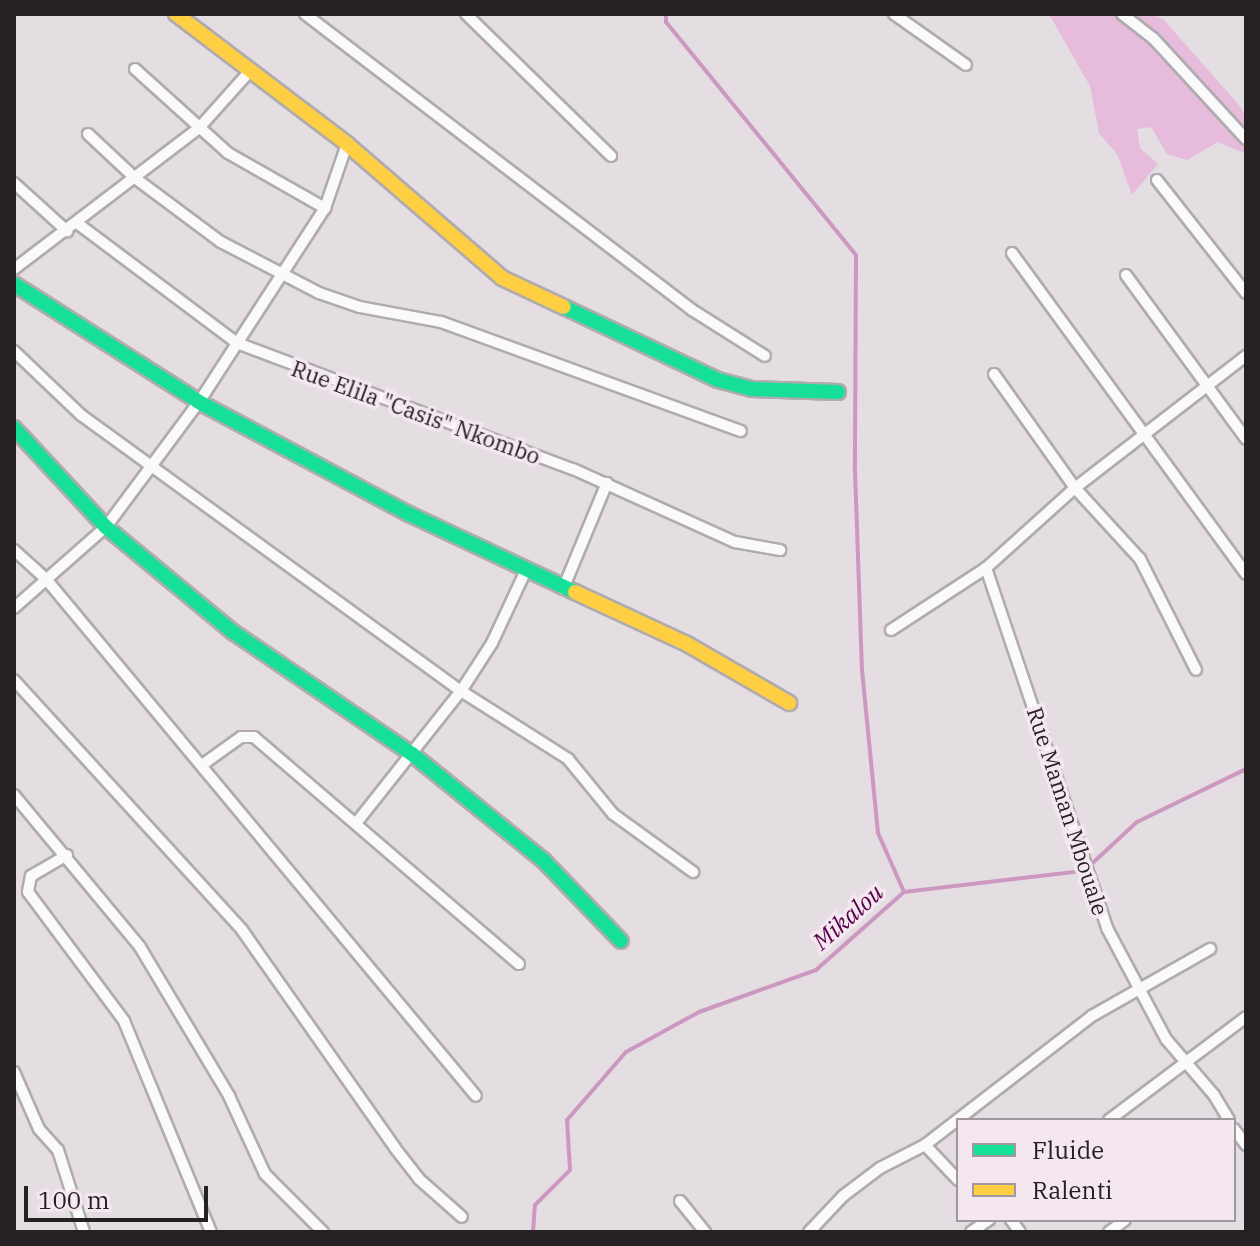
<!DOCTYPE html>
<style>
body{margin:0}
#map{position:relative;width:1260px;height:1246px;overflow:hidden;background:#e4dde2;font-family:"IBM Plex Serif",serif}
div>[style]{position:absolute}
.green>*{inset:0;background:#e6bbdb}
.stream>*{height:4px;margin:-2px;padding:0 2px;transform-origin:2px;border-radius:2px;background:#cc98c0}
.roads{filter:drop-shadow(2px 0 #b0abae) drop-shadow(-2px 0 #b0abae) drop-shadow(0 2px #b0abae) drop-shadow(0 -2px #b0abae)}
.street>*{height:10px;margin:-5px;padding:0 5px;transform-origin:5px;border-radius:5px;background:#fbfafb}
.fast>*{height:14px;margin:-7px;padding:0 7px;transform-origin:7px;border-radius:7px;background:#16e098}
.slow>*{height:14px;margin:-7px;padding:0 7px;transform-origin:7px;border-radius:7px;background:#ffcf43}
span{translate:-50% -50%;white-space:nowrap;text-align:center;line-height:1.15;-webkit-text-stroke:7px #f4e7f0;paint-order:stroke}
.street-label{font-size:22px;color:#242023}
.water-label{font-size:24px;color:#58004b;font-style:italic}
.frame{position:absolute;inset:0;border:16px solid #242023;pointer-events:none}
.legend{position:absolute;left:956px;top:1118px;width:280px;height:104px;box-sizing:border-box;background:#f4e7f0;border:2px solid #a1979e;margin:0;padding:10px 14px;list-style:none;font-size:24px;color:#242023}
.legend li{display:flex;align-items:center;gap:16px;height:40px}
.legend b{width:40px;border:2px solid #a1979e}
.scale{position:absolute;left:24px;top:1186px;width:184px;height:36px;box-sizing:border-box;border:4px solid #242023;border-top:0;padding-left:10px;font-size:24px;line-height:28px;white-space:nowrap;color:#242023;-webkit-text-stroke:6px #f4e7f0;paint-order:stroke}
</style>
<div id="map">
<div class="green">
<div style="clip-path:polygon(1049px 14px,1151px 14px,1163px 19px,1239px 105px,1246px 117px,1246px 154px,1218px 142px,1187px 160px,1167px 154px,1151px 127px,1137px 129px,1140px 148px,1158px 164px,1132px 195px,1117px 154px,1099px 133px,1090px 86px)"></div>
</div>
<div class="stream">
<div style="left:666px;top:14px;width:8px;rotate:90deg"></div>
<div style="left:666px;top:22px;width:301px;rotate:50.8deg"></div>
<div style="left:856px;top:255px;width:216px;rotate:90.3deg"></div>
<div style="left:855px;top:471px;width:199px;rotate:88deg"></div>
<div style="left:862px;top:670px;width:164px;rotate:84.4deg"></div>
<div style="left:878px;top:833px;width:64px;rotate:66.2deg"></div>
<div style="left:533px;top:1232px;width:27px;rotate:-86deg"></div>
<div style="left:535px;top:1205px;width:49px;rotate:-45deg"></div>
<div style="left:570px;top:1170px;width:50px;rotate:-93.4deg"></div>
<div style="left:567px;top:1120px;width:90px;rotate:-49.1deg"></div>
<div style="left:626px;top:1052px;width:83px;rotate:-28.7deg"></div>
<div style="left:699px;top:1012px;width:124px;rotate:-19.7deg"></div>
<div style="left:816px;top:970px;width:118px;rotate:-41.6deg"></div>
<div style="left:904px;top:892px;width:181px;rotate:-6.7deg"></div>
<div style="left:1084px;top:871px;width:72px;rotate:-42.8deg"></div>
<div style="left:1137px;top:822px;width:121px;rotate:-25.9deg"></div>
</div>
<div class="roads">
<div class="street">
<div style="left:305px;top:14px;width:487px;rotate:37.4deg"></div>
<div style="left:692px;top:310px;width:86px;rotate:32.2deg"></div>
<div style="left:466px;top:14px;width:203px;rotate:44.4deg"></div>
<div style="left:894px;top:14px;width:88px;rotate:35.3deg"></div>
<div style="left:1122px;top:14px;width:39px;rotate:38deg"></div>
<div style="left:1153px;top:38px;width:137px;rotate:47.4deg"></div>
<div style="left:135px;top:69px;width:125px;rotate:42.1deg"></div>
<div style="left:228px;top:153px;width:112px;rotate:29.6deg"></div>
<div style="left:88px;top:134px;width:64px;rotate:43.1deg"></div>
<div style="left:135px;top:178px;width:107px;rotate:36.7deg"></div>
<div style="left:221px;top:242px;width:110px;rotate:27.5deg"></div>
<div style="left:319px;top:293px;width:43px;rotate:18.9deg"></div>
<div style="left:360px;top:307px;width:82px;rotate:10.5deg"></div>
<div style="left:441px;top:322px;width:319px;rotate:20deg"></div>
<div style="left:1157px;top:180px;width:144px;rotate:51.8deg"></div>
<div style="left:14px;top:183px;width:72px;rotate:42.2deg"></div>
<div style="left:77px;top:223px;width:200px;rotate:36.9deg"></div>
<div style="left:237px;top:343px;width:359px;rotate:20.6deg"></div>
<div style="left:573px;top:469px;width:178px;rotate:24.3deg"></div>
<div style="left:735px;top:542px;width:46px;rotate:10.1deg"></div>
<div style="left:1012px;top:253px;width:397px;rotate:53.9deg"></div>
<div style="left:14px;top:269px;width:233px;rotate:-37.3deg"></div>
<div style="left:199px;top:128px;width:76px;rotate:-48.2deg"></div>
<div style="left:1126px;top:275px;width:203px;rotate:53.8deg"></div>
<div style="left:14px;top:351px;width:93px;rotate:43.7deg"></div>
<div style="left:81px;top:415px;width:470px;rotate:36deg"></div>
<div style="left:461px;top:691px;width:127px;rotate:32.4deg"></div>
<div style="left:568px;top:759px;width:71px;rotate:50.7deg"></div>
<div style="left:613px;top:814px;width:99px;rotate:35.9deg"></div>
<div style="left:994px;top:374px;width:140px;rotate:54.6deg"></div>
<div style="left:1075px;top:488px;width:96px;rotate:47.5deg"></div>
<div style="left:1140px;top:559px;width:124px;rotate:63.2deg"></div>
<div style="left:14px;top:550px;width:43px;rotate:42.2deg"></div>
<div style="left:46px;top:579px;width:672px;rotate:50.25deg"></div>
<div style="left:986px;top:568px;width:380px;rotate:71.4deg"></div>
<div style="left:1107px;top:928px;width:126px;rotate:62deg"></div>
<div style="left:1166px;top:1039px;width:74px;rotate:49.4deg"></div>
<div style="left:1214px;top:1095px;width:29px;rotate:59deg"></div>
<div style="left:563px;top:589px;width:115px;rotate:-67.5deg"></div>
<div style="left:14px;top:608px;width:123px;rotate:-41.4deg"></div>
<div style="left:106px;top:527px;width:156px;rotate:-53.4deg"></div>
<div style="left:199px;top:402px;width:231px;rotate:-57deg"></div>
<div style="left:325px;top:208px;width:68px;rotate:-71deg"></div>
<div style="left:891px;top:630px;width:113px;rotate:-33.1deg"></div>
<div style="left:986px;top:568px;width:120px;rotate:-42deg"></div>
<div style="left:1075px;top:488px;width:216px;rotate:-37.7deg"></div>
<div style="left:14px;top:680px;width:338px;rotate:47.6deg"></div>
<div style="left:242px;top:930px;width:266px;rotate:54.9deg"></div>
<div style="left:395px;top:1148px;width:39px;rotate:52deg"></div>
<div style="left:419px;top:1179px;width:57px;rotate:41.5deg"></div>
<div style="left:202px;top:765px;width:48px;rotate:-35.7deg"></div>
<div style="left:241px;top:737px;width:13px"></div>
<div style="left:254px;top:737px;width:349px;rotate:40.6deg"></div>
<div style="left:14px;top:795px;width:197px;rotate:50.3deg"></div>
<div style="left:140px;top:947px;width:174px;rotate:59.1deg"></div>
<div style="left:229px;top:1096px;width:86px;rotate:65.2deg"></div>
<div style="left:265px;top:1174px;width:82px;rotate:45deg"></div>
<div style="left:357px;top:822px;width:167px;rotate:-51.6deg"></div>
<div style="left:461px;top:691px;width:57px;rotate:-57.1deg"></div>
<div style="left:492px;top:643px;width:83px;rotate:-65deg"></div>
<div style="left:67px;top:855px;width:42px;rotate:149.7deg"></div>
<div style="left:31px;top:876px;width:16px;rotate:101deg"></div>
<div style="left:28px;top:892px;width:161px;rotate:53.3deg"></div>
<div style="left:124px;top:1021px;width:228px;rotate:67.6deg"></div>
<div style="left:14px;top:1072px;width:62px;rotate:66.3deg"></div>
<div style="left:39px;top:1129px;width:28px;rotate:48deg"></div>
<div style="left:58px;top:1150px;width:86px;rotate:72.4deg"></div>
<div style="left:1109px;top:1120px;width:171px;rotate:-36.9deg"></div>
<div style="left:1234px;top:1129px;width:20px;rotate:53deg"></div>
<div style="left:925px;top:1145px;width:48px;rotate:46.7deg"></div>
<div style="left:680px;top:1201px;width:40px;rotate:51deg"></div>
<div style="left:1011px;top:1220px;width:15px;rotate:53deg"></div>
<div style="left:809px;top:1232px;width:50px;rotate:-46.6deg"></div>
<div style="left:843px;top:1196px;width:46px;rotate:-37.1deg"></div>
<div style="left:880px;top:1168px;width:51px;rotate:-27.1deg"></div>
<div style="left:925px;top:1145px;width:211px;rotate:-37.7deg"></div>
<div style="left:1092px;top:1016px;width:136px;rotate:-29.6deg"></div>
<div style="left:971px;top:1232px;width:22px;rotate:-34deg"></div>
<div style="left:1109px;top:1232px;width:20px;rotate:-37deg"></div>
</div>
<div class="fast">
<div style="left:14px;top:284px;width:219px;rotate:32.5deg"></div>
<div style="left:199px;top:402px;width:238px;rotate:28.1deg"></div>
<div style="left:409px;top:514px;width:183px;rotate:25.2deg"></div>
<div style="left:564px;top:307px;width:170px;rotate:25.4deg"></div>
<div style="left:718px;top:380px;width:34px;rotate:15deg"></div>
<div style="left:751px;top:389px;width:87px;rotate:2deg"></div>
<div style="left:14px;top:428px;width:135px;rotate:47.1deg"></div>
<div style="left:106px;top:527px;width:165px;rotate:39.6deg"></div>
<div style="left:233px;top:632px;width:217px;rotate:34.3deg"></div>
<div style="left:412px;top:754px;width:169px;rotate:39deg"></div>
<div style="left:543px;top:860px;width:112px;rotate:46.1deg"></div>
</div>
<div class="slow">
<div style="left:176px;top:14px;width:215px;rotate:37.2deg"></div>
<div style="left:347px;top:144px;width:205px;rotate:40.8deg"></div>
<div style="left:502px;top:278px;width:68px;rotate:25.1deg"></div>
<div style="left:575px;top:592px;width:123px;rotate:24.9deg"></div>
<div style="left:687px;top:644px;width:118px;rotate:30deg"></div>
</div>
</div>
<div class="street-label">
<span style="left:416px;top:412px;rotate:20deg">Rue Elila "Casis" Nkombo</span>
<span style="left:1068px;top:811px;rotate:72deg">Rue Maman Mbouale</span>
</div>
<div class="water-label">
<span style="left:848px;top:917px;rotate:-42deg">Mikalou</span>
</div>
<div class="frame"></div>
<ul class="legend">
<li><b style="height:10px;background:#16e098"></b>Fluide</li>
<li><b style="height:10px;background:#ffcf43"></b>Ralenti</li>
</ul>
<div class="scale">100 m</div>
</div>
